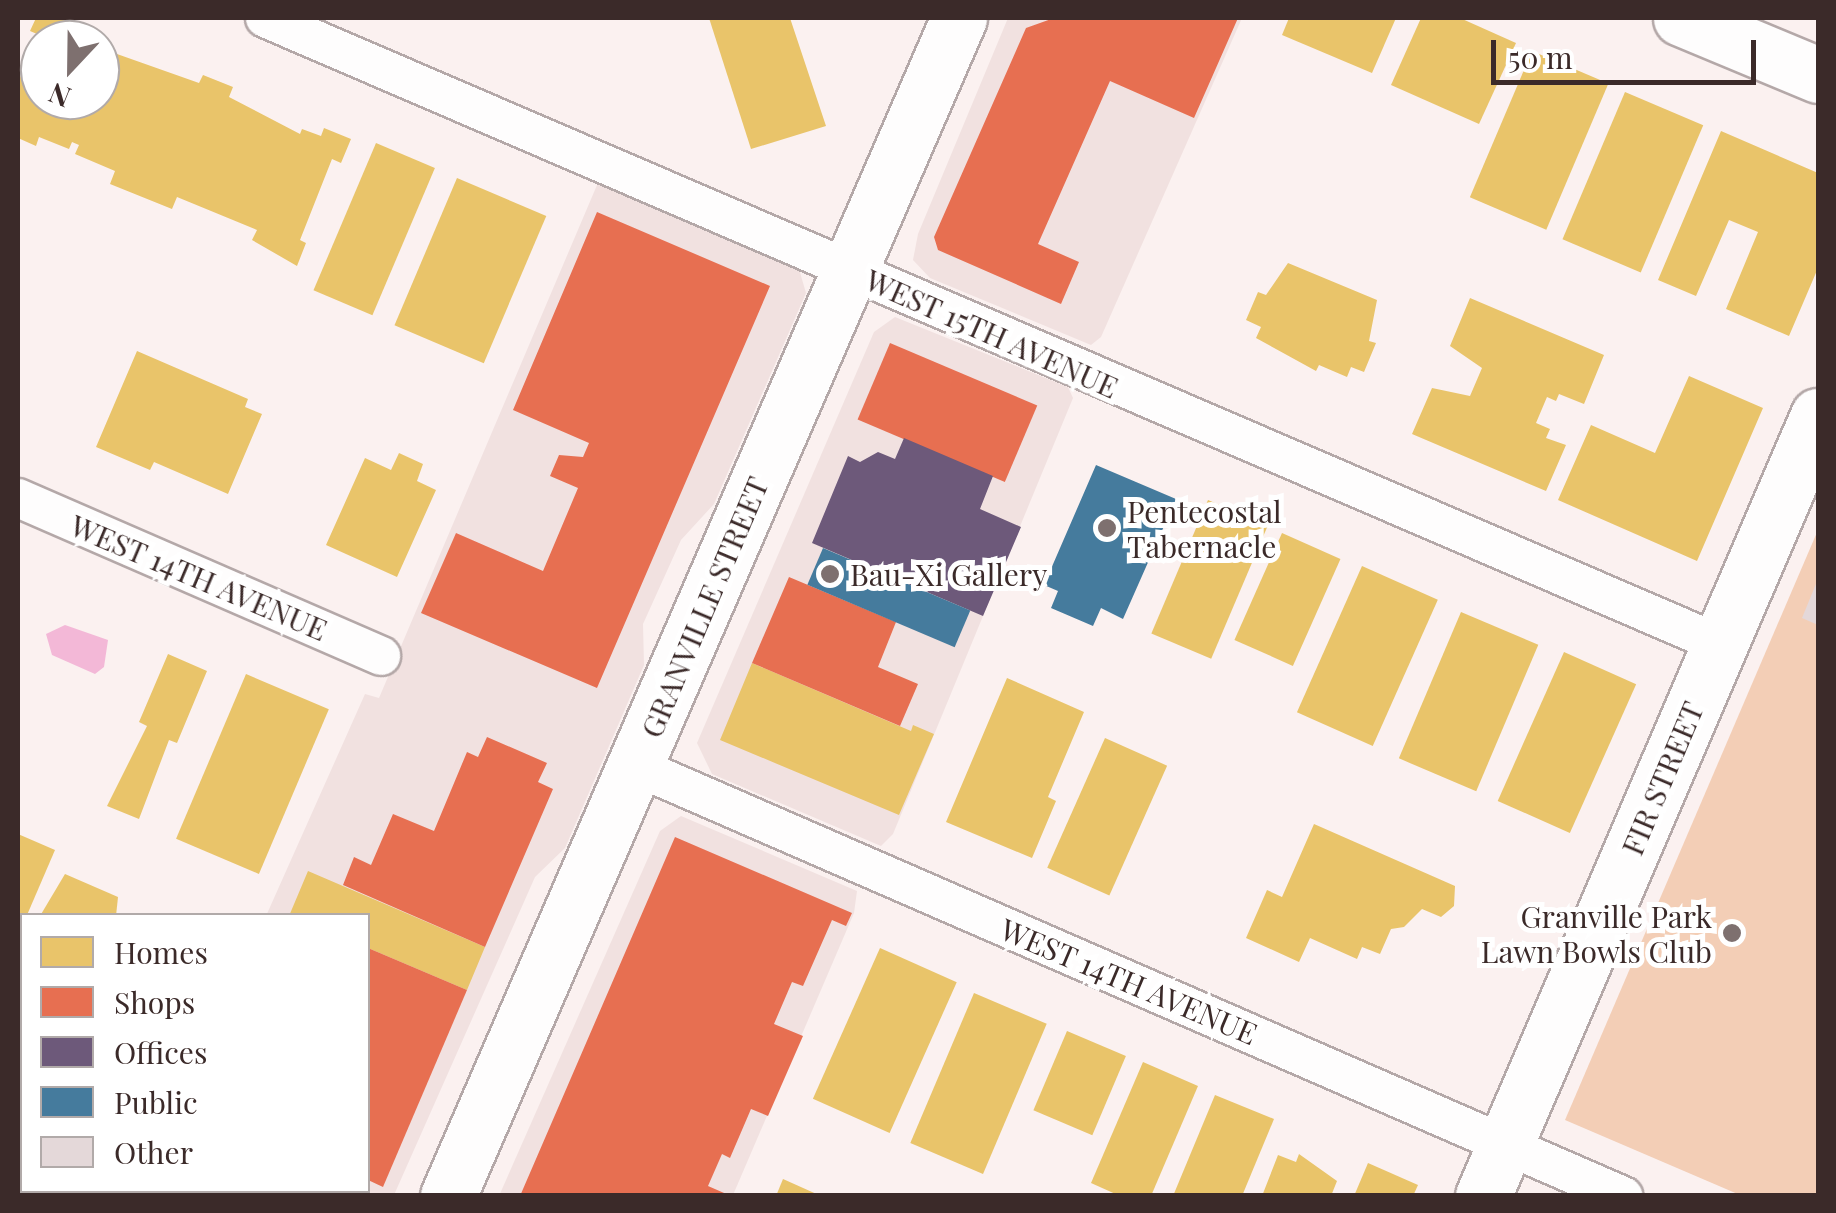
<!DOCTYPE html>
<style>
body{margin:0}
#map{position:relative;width:1836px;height:1213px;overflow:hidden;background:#fbf1f0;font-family:"Playfair Display",serif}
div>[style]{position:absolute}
.built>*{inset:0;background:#f1e1e0}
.green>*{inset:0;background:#f3ceb6}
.water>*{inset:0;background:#f3b8d7}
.homes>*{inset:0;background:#e9c46a;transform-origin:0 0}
.shops>*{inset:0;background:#e76f51;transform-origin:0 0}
.offices>*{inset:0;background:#6d597a}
.public>*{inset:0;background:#457b9d;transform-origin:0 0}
.building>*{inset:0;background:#e4d8d9}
.roads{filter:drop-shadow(2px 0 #b4a8a8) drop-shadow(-2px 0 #b4a8a8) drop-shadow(0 2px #b4a8a8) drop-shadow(0 -2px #b4a8a8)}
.street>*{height:38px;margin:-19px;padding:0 19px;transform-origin:19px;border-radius:19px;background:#fefdfd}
.secondary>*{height:55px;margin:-27.5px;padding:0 27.5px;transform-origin:27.5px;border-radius:27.5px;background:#fefdfd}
.highway>*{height:55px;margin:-27.5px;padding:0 27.5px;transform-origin:27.5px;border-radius:27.5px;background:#fefdfd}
.dots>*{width:28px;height:28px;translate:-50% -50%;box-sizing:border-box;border:5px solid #fff;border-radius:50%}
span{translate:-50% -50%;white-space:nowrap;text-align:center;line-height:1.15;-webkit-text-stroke:10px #fff;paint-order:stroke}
.street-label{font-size:30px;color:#3b2a29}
.poi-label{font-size:30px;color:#3b2a29}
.left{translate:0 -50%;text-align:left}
.right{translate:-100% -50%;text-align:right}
.frame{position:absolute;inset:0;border:20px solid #3b2a29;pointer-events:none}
.legend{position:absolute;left:20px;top:913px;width:350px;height:280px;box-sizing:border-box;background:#fff;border:2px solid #b1aaa9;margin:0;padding:12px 18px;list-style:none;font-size:30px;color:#3b2a29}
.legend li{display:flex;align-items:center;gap:20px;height:50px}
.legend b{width:50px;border:2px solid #b1aaa9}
.north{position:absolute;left:20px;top:20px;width:100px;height:100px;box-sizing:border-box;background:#fff;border:2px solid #b1aaa9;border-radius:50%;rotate:202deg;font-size:28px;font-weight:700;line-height:40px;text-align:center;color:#3b2a29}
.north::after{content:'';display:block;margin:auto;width:35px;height:45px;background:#7e706f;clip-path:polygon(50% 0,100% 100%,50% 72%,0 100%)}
.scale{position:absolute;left:1491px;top:40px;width:265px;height:45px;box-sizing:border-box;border:5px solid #3b2a29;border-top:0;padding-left:12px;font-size:30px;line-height:35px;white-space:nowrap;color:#3b2a29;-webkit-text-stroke:8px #fff;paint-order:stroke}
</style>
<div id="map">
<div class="built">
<div style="clip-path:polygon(1008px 18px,1242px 18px,1101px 337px,1091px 345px,930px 278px,913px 260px,918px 234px)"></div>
<div style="clip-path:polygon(600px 178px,799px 269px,806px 293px,714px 504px,681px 540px,643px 624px,644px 665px,565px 848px,535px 877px,394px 1195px,318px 1195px,307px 1191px,368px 1190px,368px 916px,266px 916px,365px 694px,379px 698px)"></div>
<div style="clip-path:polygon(895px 317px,1068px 387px,1073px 398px,893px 834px,881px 846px,712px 774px,697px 743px,874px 332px)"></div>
<div style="clip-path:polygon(681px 816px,857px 891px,854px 913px,733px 1195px,499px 1196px,660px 831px)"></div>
</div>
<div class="green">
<div style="clip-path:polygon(1818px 530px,1818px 1195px,1740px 1195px,1565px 1120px)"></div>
</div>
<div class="water">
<div style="clip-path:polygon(65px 625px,108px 640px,104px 667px,95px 674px,52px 655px,46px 634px)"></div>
</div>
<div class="homes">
<div style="clip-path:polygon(36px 18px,68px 18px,88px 31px,84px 40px,40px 40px,40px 100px,100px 100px,100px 48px,199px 83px,203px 75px,233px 87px,229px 97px,300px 134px,302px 129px,321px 136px,324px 128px,351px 139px,341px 163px,332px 159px,300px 240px,306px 243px,297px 266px,252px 240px,257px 230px,177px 197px,172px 209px,110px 184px,115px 171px,75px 154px,79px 145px,72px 142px,69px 149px,39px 137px,36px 146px,18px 138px,18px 83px,37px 34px,30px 31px)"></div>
<div style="clip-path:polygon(709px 18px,790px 18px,826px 126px,751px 149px)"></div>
<div style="clip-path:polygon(1289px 18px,1396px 18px,1372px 73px,1282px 35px)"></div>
<div style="clip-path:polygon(1421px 18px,1460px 18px,1516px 43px,1479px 124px,1391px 85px)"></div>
<div style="left:1532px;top:51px;width:83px;height:159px;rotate:23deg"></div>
<div style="left:1625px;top:92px;width:85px;height:160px;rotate:23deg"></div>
<div style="clip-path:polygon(1721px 131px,1818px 173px,1818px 268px,1789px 336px,1726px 309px,1758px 232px,1729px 220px,1696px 296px,1658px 280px)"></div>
<div style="left:376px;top:143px;width:64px;height:160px;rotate:23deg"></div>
<div style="left:457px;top:178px;width:97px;height:160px;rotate:23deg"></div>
<div style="clip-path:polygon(1288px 263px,1377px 300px,1369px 341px,1376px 343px,1364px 372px,1351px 367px,1347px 377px,1319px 365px,1316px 371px,1256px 338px,1261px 327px,1246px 320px,1258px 292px,1266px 295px)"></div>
<div style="clip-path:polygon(1470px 298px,1604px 355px,1584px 404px,1559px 394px,1556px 401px,1547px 397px,1536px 423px,1550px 429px,1546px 438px,1566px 445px,1546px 491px,1412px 434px,1432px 388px,1470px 396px,1482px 368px,1450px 346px)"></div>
<div style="clip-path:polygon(137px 351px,248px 399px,245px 407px,262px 414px,228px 494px,154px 462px,150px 470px,96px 447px)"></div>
<div style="clip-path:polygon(1689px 376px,1763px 408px,1697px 561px,1558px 500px,1591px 425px,1655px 453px)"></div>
<div style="clip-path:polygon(399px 453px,423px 464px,417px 481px,436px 490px,397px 577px,326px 545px,365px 458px,391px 470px)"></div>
<div style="left:1208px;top:500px;width:65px;height:145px;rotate:23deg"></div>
<div style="left:1282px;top:533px;width:64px;height:117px;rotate:24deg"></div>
<div style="left:1362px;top:566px;width:83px;height:160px;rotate:24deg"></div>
<div style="left:1461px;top:612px;width:84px;height:159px;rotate:23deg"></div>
<div style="left:1564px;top:652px;width:79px;height:163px;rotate:24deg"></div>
<div style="clip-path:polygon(168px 654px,207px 671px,177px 743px,169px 740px,139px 819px,107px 806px,147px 726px,139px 722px)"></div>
<div style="clip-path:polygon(752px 663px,911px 731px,913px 725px,934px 734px,899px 815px,720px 740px)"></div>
<div style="left:246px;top:674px;width:90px;height:179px;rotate:23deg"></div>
<div style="clip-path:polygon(1007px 678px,1084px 712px,1048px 797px,1056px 801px,1032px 858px,946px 822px)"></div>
<div style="left:1105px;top:738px;width:68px;height:142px;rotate:24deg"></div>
<div style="clip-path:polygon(1314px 824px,1455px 886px,1454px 906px,1441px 917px,1422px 909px,1404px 927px,1391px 929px,1380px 954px,1362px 947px,1357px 959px,1310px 938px,1299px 962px,1246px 938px,1267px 890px,1282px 897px)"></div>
<div style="clip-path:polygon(18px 834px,55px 850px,18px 936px)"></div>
<div style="clip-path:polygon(308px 871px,485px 947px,467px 990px,368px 948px,368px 916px,289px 916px)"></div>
<div style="clip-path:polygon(65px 874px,118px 897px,116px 916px,40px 916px)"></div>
<div style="left:880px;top:948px;width:84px;height:165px;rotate:24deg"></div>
<div style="left:974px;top:993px;width:79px;height:163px;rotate:23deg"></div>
<div style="left:1067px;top:1031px;width:64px;height:86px;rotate:23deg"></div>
<div style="clip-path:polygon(1143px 1062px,1198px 1086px,1151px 1196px,1120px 1196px,1091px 1183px)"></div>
<div style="clip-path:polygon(1215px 1095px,1274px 1119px,1242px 1196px,1173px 1196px)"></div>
<div style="clip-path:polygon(1299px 1154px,1337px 1181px,1331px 1196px,1262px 1196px,1278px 1155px,1296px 1162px)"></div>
<div style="clip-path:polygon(1368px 1163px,1418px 1185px,1413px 1196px,1354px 1196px)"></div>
<div style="clip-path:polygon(783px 1179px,821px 1196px,776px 1196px)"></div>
</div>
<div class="shops">
<div style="clip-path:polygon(1054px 18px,1238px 18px,1194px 118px,1110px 81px,1038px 244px,1079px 262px,1061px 304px,938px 250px,934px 237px,1026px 28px)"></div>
<div style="clip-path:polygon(597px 212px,770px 286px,597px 688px,421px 613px,456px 533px,543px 571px,578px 488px,550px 476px,559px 455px,583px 457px,589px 443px,513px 410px)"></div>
<div style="left:890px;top:343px;width:160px;height:83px;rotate:23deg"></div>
<div style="clip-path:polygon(789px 577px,896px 622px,878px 667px,918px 684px,900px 726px,752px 663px)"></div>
<div style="clip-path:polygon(487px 737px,547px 763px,538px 782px,553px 789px,485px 947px,343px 885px,354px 857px,371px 865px,393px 814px,434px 831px,467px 752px,478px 757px)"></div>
<div style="clip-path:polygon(675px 837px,852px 913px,846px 926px,832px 920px,803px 986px,792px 982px,774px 1024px,803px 1036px,768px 1116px,751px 1109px,730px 1158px,722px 1154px,708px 1186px,731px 1196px,520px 1196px)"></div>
<div style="clip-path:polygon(368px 948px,467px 990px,383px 1187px,368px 1180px)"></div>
</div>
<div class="offices">
<div style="clip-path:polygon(904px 438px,993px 476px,980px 509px,1021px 527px,983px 616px,812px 543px,848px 456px,860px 462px,878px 452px,895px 459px)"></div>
</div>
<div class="public">
<div style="clip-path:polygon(1096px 465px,1176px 499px,1123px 619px,1101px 608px,1093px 626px,1051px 608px,1058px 591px,1044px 585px)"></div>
<div style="left:823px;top:548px;width:160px;height:40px;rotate:23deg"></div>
</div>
<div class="building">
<div style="clip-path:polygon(1818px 579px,1818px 625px,1802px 618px)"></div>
</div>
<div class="roads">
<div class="street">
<div style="left:265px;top:18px;width:1584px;rotate:23.28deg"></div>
<div style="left:18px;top:498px;width:396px;rotate:23.5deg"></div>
<div style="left:635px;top:766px;width:1078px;rotate:23.52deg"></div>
<div style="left:18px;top:1090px;width:4px;rotate:27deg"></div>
<div style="left:251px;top:1190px;width:13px;rotate:27deg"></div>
</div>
<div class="secondary">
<div style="left:1681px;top:18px;width:148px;rotate:22.6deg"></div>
<div style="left:1483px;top:1196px;width:849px;rotate:-66.76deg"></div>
</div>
<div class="highway">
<div style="left:448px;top:1196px;width:1284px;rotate:-66.55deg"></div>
</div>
</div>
<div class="dots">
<div style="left:1107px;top:528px;background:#7e706f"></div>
<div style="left:830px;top:574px;background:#7e706f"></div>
<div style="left:1732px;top:933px;background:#7e706f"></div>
</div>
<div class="street-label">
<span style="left:992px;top:333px;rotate:24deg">WEST 15TH AVENUE</span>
<span style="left:199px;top:577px;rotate:23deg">WEST 14TH AVENUE</span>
<span style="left:704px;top:607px;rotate:-67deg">GRANVILLE STREET</span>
<span style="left:1662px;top:778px;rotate:-67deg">FIR STREET</span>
<span style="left:1129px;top:981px;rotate:23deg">WEST 14TH AVENUE</span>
</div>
<div class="poi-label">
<span class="left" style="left:1127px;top:528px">Pentecostal<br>Tabernacle</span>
<span class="left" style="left:850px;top:574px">Bau-Xi Gallery</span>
<span class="right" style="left:1712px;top:933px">Granville Park<br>Lawn Bowls Club</span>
</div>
<div class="frame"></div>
<ul class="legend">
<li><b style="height:28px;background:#e9c46a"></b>Homes</li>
<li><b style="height:28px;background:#e76f51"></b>Shops</li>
<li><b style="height:28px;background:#6d597a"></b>Offices</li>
<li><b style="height:28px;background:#457b9d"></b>Public</li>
<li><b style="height:28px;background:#e4d8d9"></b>Other</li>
</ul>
<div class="north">N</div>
<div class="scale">50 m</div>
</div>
